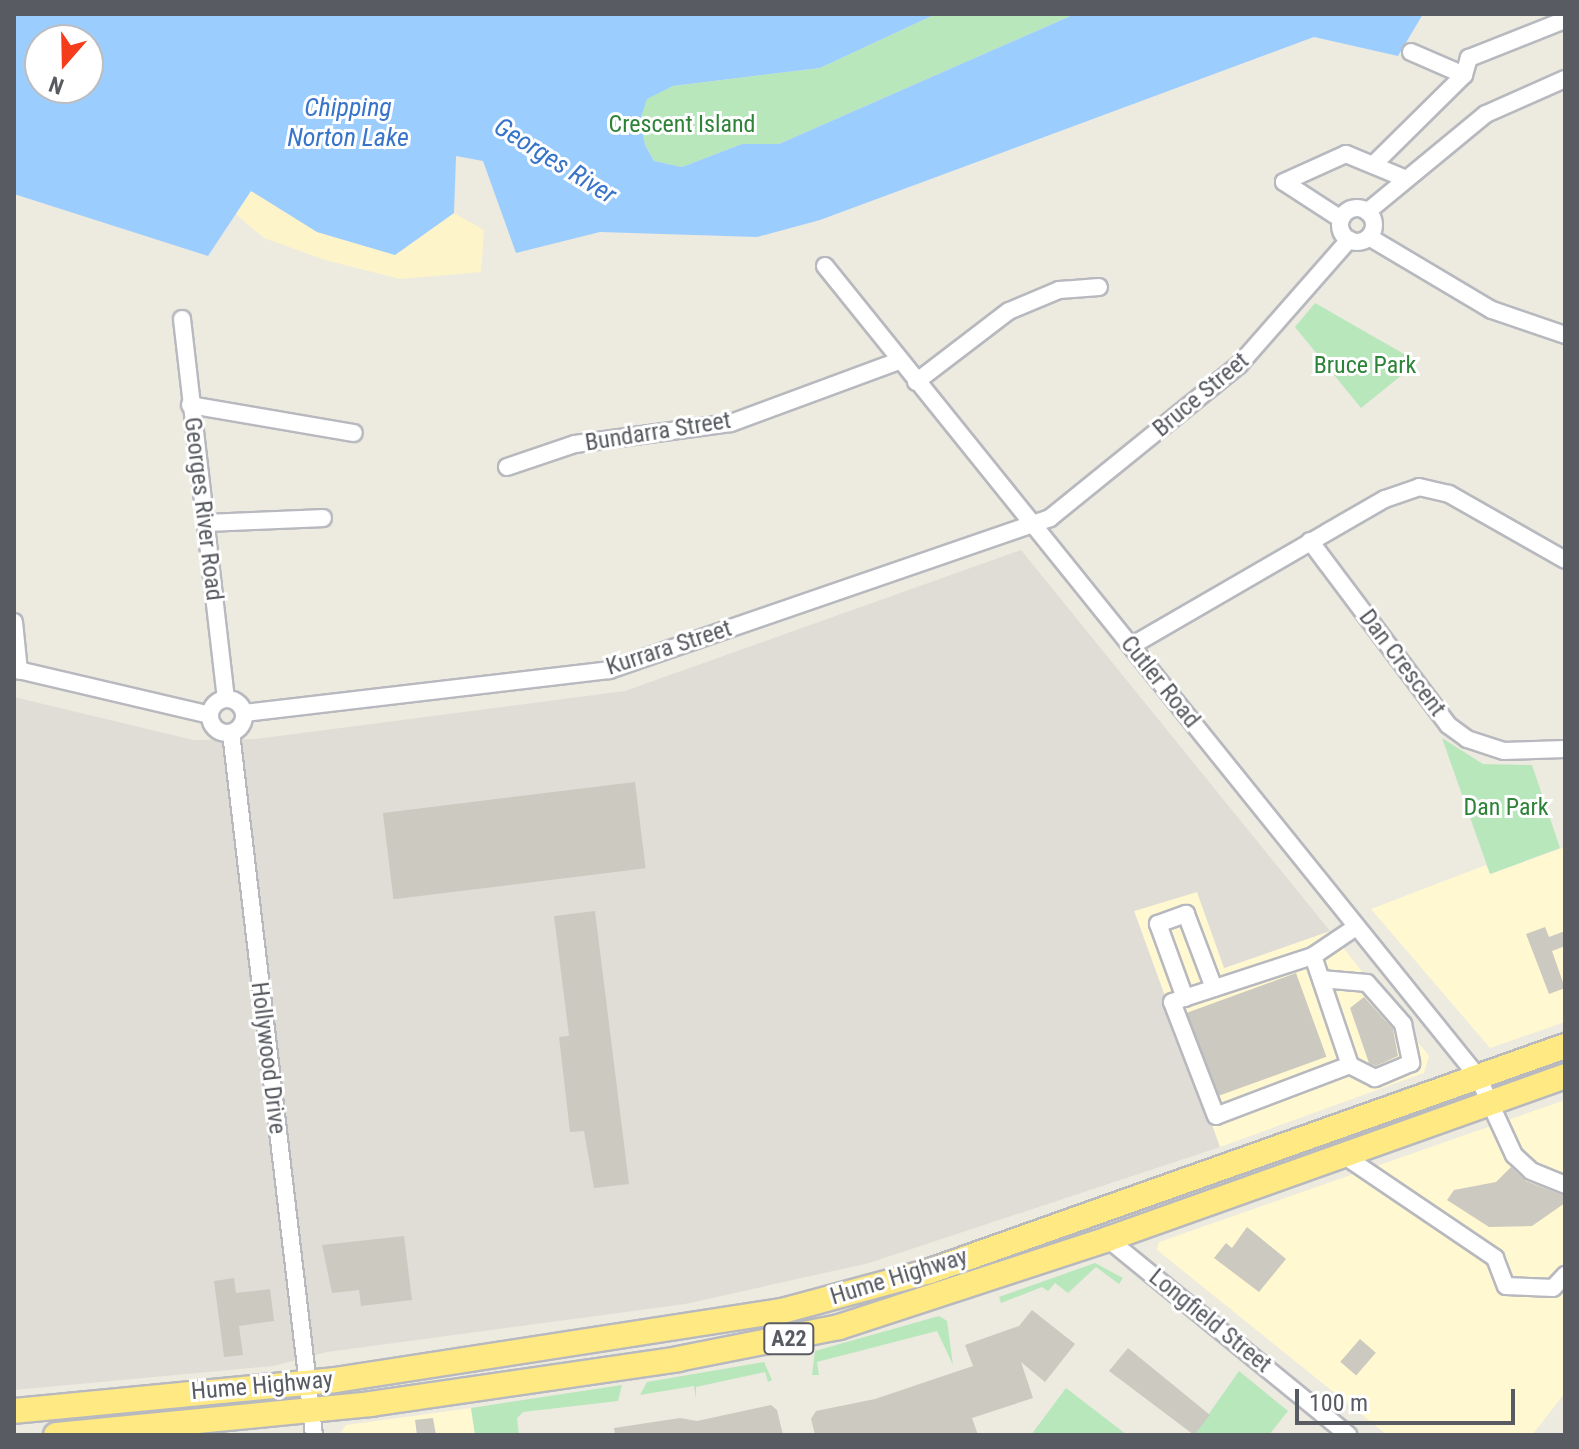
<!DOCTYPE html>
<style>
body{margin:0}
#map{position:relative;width:1579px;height:1449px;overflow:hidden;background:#edeadf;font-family:"Roboto Condensed",sans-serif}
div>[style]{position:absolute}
.commercial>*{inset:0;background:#fff8d1}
.industrial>*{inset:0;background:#e0ddd7}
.green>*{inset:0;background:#b8e7bc}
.sand>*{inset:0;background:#fdf4ca}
.water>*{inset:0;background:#9ccdff}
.building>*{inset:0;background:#ccc9c0;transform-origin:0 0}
.roads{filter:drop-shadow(2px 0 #b7b9bf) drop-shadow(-2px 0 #b7b9bf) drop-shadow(0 2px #b7b9bf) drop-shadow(0 -2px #b7b9bf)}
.minor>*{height:16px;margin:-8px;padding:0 8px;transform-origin:8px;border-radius:8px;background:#fff}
.minor>.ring{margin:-8px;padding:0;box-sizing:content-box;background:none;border:16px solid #fff;border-radius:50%}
.highway>*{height:24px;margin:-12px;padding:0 12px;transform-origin:12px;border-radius:12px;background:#ffe983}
span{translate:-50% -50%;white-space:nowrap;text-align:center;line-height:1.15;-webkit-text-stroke:6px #fff;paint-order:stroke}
.shield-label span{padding:2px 6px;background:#fff;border:2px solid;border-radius:6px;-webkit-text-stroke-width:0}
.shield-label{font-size:22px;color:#585b61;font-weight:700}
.park-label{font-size:24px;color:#2e8338}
.street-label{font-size:24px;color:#585b61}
.water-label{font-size:26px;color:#3774ca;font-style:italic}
.frame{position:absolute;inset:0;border:16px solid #585b61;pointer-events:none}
.north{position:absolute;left:24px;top:24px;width:80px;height:80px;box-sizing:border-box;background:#fff;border:2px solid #bcbdc0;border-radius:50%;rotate:200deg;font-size:22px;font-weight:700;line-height:32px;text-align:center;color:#585b61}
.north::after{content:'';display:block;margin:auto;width:28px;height:36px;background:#f53d1c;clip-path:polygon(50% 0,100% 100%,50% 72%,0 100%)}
.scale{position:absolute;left:1295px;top:1389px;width:220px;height:36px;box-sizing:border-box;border:4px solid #585b61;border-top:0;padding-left:10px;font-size:24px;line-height:28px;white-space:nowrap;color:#585b61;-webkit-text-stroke:6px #fff;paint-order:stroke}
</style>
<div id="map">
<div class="commercial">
<div style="clip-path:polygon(1565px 847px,1565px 1022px,1490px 1048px,1371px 909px,1486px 865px,1491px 874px)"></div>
<div style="clip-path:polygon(1197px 892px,1225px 968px,1330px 931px,1429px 1056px,1424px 1073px,1220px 1147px,1134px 911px)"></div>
<div style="clip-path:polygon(1565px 1100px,1565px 1393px,1532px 1435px,1387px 1435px,1157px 1250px,1159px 1242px)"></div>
<div style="clip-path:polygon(471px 1408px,475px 1435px,339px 1435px,346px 1425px)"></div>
</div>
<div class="industrial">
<div style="clip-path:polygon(1021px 550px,1330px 931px,1224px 968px,1197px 892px,1134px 911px,1220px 1147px,869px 1263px,685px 1304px,327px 1352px,273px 1366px,14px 1390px,14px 697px,193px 740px,256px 739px,625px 691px)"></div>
</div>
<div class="green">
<div style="clip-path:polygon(936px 14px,1075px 14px,779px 144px,742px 144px,682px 167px,654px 161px,645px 145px,640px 120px,646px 99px,673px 86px,820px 68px)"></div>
<div style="clip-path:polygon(1315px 303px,1418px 362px,1361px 408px,1295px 327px)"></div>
<div style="clip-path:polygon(1442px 738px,1483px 764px,1532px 765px,1560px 848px,1490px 874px)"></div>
<div style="clip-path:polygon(1095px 1263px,1123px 1278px,1119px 1284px,1096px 1267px,1068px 1293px,1055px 1283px,1048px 1291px,1042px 1287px,1001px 1303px,999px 1297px)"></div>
<div style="clip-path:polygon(939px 1316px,947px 1321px,953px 1365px,937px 1331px,817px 1362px,819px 1375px,812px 1375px,815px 1351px)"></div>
<div style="clip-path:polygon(764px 1362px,772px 1380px,768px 1382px,765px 1372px,696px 1387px,696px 1399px,694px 1386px,640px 1395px,647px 1382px)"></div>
<div style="clip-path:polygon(1239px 1371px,1288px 1411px,1269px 1435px,1194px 1435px)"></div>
<div style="clip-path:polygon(622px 1385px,618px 1401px,523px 1412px,517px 1418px,519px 1435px,475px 1435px,471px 1408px)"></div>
<div style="clip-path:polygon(1066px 1388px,1127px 1435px,1031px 1435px)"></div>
</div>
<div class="sand">
<div style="clip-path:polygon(251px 191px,317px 232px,395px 255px,454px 213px,484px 230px,481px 272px,400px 279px,325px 260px,264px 238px,239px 217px,236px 213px)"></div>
</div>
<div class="water">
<div style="clip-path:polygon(evenodd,14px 14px,936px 14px,820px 68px,673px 86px,647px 99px,640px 120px,645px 145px,654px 161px,682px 167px,742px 144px,779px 144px,1075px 14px,1423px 14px,1398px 56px,1314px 37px,820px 220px,757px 237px,600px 232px,516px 253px,483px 161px,456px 156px,454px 213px,395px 255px,317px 232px,251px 191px,208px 256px,14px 194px,14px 14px,40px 40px,88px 40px,88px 88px,40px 88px,40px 40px)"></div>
</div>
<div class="building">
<div style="left:635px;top:782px;width:87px;height:254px;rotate:83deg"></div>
<div style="clip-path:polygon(595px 911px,629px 1184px,594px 1188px,584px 1131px,570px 1132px,559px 1037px,569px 1036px,554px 916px)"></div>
<div style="clip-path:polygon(1545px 927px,1549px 937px,1565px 931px,1565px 946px,1552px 951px,1565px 988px,1549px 994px,1526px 934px)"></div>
<div style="left:1296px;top:973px;width:89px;height:116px;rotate:70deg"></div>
<div style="clip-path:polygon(1364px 997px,1393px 1029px,1398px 1056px,1376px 1066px,1369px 1063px,1350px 1008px)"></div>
<div style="clip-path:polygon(1511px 1167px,1526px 1181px,1565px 1196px,1565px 1203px,1532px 1226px,1489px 1227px,1447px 1200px,1454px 1190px,1496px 1182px)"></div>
<div style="clip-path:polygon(1247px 1227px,1286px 1259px,1259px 1292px,1214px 1258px,1226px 1243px,1232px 1248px)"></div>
<div style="clip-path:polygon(404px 1236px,412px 1300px,361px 1306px,359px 1290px,332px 1293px,322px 1245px)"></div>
<div style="clip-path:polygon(234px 1278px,236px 1293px,270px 1289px,274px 1321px,239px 1326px,243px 1355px,224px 1357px,214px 1281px)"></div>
<div style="clip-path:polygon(1032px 1310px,1075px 1344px,1045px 1382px,1021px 1362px,1033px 1398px,972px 1418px,978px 1435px,815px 1435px,811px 1419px,816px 1411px,875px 1399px,973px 1366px,965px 1345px,1019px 1326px)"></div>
<div style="left:1360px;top:1339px;width:21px;height:30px;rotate:41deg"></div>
<div style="clip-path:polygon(1128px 1348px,1210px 1415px,1194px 1435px,1109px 1371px)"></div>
<div style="clip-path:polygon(771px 1405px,777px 1410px,783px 1435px,615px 1435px,614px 1428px,680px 1418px,697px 1421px)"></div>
<div style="clip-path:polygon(433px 1418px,436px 1435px,417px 1435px,415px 1420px)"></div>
</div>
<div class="roads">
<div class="minor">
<div style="left:1411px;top:52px;width:58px;rotate:23.5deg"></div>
<div style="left:1375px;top:163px;width:125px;rotate:-44.7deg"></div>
<div style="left:1464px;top:75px;width:18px;rotate:-74deg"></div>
<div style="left:1469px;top:58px;width:103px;rotate:-21.6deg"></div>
<div class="ring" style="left:1340px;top:208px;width:18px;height:18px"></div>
<div style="left:1367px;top:212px;width:154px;rotate:-39.5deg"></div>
<div style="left:1486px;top:114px;width:86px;rotate:-23.9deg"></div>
<div style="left:1341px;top:219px;width:68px;rotate:-147deg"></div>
<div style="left:1284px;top:182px;width:68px;rotate:-24.3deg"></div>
<div style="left:1346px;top:154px;width:63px;rotate:22.5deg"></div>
<div style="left:1369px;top:237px;width:143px;rotate:30.7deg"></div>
<div style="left:1492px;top:310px;width:77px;rotate:18.9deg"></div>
<div style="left:825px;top:266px;width:1041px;rotate:51.16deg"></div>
<div style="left:1478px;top:1077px;width:86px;rotate:65.2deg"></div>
<div style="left:1514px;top:1155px;width:23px;rotate:43deg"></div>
<div style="left:1531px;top:1171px;width:37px;rotate:22deg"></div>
<div style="left:182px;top:319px;width:382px;rotate:83.4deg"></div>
<div style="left:916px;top:382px;width:117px;rotate:-37.4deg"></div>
<div style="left:1009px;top:311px;width:54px;rotate:-22.8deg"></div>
<div style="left:1059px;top:290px;width:40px;rotate:-4.3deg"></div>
<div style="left:190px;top:405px;width:166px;rotate:9.7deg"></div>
<div style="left:507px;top:467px;width:72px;rotate:-18.7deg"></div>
<div style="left:575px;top:444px;width:157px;rotate:-7.7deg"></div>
<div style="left:731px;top:423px;width:179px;rotate:-20.3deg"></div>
<div style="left:208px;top:523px;width:115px;rotate:-2.5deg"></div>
<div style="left:1310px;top:541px;width:230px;rotate:53.1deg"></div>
<div style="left:1448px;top:725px;width:24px;rotate:36deg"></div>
<div style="left:1467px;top:739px;width:39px;rotate:18deg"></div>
<div style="left:1504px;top:751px;width:61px;rotate:-1.9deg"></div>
<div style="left:14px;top:622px;width:49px;rotate:84.2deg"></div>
<div style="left:1131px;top:646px;width:293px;rotate:-30.1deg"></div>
<div style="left:1385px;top:499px;width:36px;rotate:-19deg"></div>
<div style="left:1419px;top:487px;width:31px;rotate:13deg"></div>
<div style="left:1449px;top:494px;width:133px;rotate:29.6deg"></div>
<div style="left:14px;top:669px;width:201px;rotate:13.2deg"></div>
<div class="ring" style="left:210px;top:699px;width:18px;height:18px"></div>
<div style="left:244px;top:713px;width:368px;rotate:-6.7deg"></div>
<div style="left:609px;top:670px;width:466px;rotate:-19deg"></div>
<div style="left:1050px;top:518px;width:243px;rotate:-39deg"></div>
<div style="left:1239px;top:365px;width:167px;rotate:-48.7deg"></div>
<div style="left:231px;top:733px;width:707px;rotate:83.26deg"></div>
<div style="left:1313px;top:956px;width:115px;rotate:71.3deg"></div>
<div style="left:1350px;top:1065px;width:143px;rotate:159.2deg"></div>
<div style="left:1216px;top:1116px;width:122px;rotate:-111.1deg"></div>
<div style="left:1172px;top:1002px;width:148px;rotate:-18.1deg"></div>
<div style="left:1313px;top:956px;width:52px;rotate:-34deg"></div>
<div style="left:1321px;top:979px;width:46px;rotate:5deg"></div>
<div style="left:1367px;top:983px;width:55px;rotate:48.7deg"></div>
<div style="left:1403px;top:1024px;width:40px;rotate:78deg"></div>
<div style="left:1411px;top:1063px;width:39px;rotate:157deg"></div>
<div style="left:1375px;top:1078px;width:28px;rotate:-153deg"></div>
<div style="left:1185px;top:998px;width:79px;rotate:-110deg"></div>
<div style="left:1158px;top:924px;width:30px;rotate:-20deg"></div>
<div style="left:1186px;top:914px;width:79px;rotate:69.3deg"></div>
<div style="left:1343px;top:1155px;width:184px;rotate:34.1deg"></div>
<div style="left:1495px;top:1258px;width:30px;rotate:69deg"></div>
<div style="left:1506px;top:1286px;width:47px;rotate:2.4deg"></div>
<div style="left:1553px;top:1288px;width:18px;rotate:-47deg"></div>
<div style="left:1108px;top:1239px;width:310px;rotate:39.2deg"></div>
</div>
<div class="highway">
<div style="left:14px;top:1411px;width:322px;rotate:-5.5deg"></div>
<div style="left:335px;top:1380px;width:452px;rotate:-8.8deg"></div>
<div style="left:782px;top:1311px;width:153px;rotate:-15.1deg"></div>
<div style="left:930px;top:1271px;width:674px;rotate:-19.51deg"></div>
<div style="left:56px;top:1435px;width:317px;rotate:-5.6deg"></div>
<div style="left:371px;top:1404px;width:310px;rotate:-8.3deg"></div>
<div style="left:678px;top:1359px;width:164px;rotate:-11.2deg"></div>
<div style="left:839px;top:1327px;width:283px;rotate:-18.1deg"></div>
<div style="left:1108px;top:1239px;width:485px;rotate:-19.6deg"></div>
</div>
</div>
<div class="shield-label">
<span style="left:789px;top:1339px">A22</span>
</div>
<div class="park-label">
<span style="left:682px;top:125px">Crescent Island</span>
<span style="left:1365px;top:366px">Bruce Park</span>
<span style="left:1506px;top:808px">Dan Park</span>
</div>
<div class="street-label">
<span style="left:1201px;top:395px;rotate:-40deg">Bruce Street</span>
<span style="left:658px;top:432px;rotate:-9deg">Bundarra Street</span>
<span style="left:203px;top:509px;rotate:83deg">Georges River Road</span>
<span style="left:669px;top:648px;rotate:-18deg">Kurrara Street</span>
<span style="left:1402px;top:663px;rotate:53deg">Dan Crescent</span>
<span style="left:1160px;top:682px;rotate:51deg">Cutler Road</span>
<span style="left:268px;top:1058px;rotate:83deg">Hollywood Drive</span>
<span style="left:899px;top:1277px;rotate:-17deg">Hume Highway</span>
<span style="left:1210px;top:1321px;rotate:39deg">Longfield Street</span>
<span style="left:262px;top:1386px;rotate:-5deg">Hume Highway</span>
</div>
<div class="water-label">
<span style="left:348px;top:123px">Chipping<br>Norton Lake</span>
<span style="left:555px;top:161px;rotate:32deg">Georges River</span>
</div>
<div class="frame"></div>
<div class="north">N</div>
<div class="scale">100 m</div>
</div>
